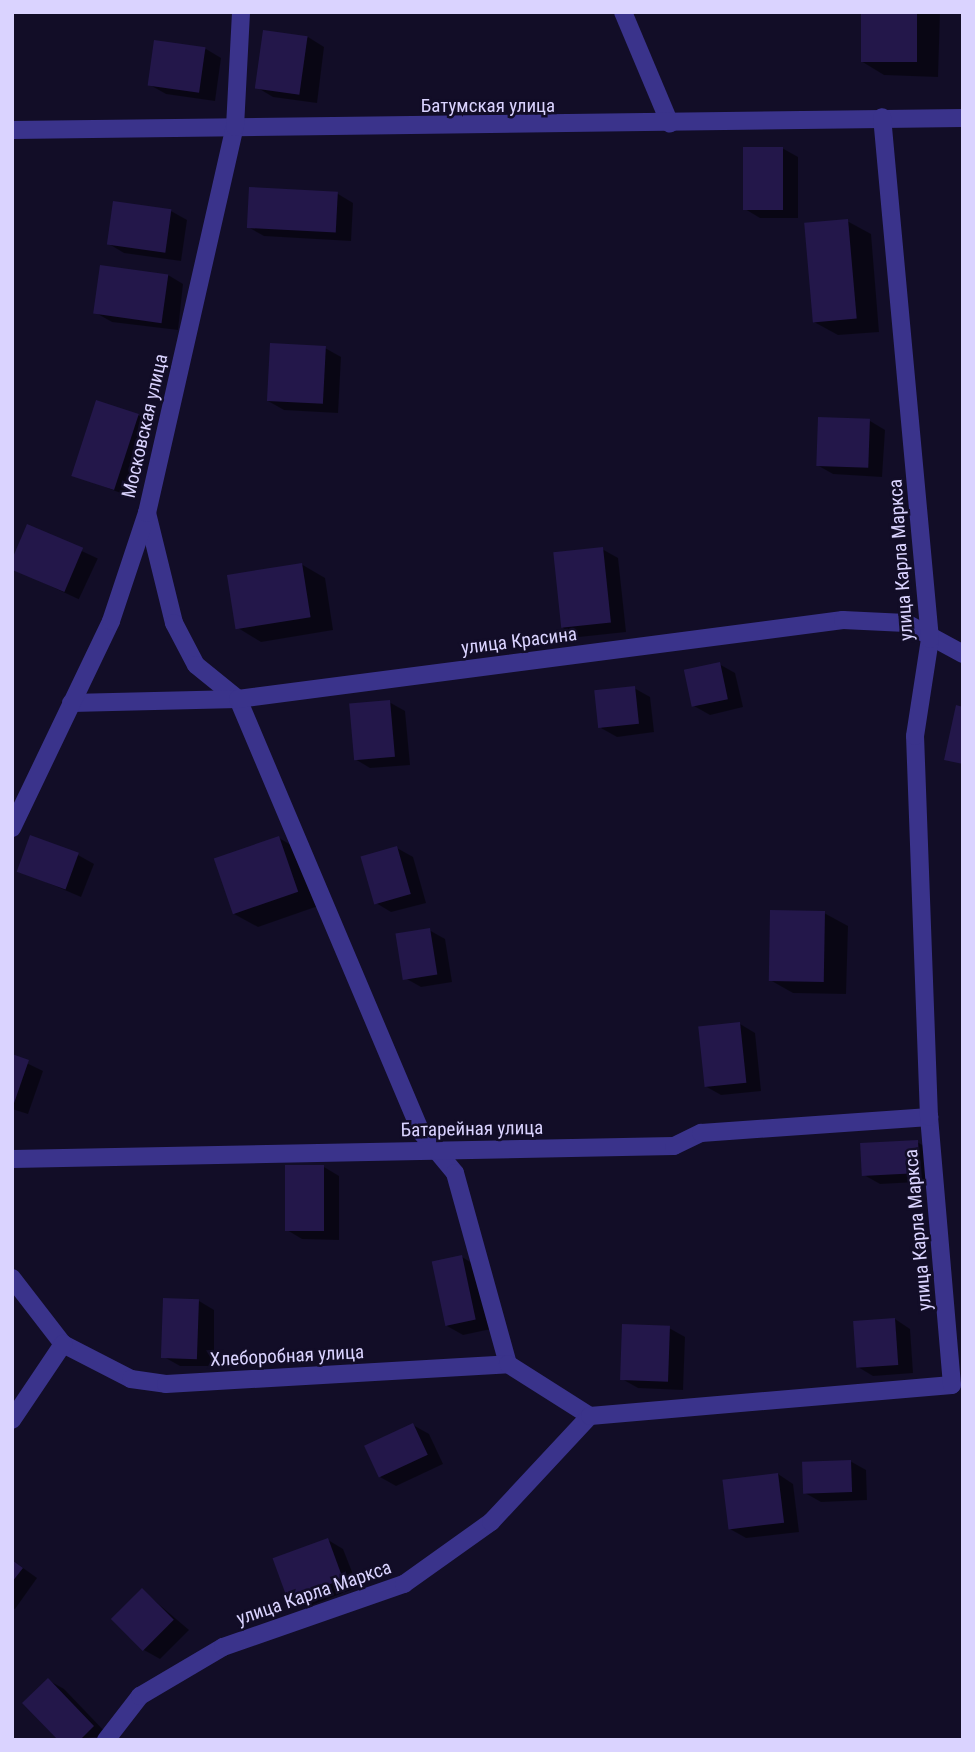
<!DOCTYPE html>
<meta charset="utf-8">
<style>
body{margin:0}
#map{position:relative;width:975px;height:1752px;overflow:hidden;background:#120d27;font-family:"Roboto Condensed",sans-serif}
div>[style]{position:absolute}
.shadow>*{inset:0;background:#0007;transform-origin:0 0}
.building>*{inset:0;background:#23174a;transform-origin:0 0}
.street>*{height:18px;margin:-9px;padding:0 9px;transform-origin:9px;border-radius:9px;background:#3a338b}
span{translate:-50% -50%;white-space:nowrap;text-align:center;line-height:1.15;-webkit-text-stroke:5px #120d27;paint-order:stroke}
.street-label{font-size:19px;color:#dad3ff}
.frame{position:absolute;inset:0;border:14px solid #dad3ff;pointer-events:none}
</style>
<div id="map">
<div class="shadow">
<div style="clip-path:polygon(863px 12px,940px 12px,938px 77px,884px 75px,861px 61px)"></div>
<div style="clip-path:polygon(308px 37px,324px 47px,317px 103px,273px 97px,258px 88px)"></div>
<div style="clip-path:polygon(206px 49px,221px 58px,215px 101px,166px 94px,150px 85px)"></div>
<div style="clip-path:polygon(782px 148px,798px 157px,798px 218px,760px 218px,745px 209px)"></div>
<div style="clip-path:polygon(338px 194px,353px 203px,351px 241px,264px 236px,248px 227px)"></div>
<div style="clip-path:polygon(114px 203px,171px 211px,187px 220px,181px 261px,124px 253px,109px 244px)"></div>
<div style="clip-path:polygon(847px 221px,871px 234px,879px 332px,838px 335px,814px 322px)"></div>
<div style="clip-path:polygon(168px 275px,183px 284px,178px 330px,112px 322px,96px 313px)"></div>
<div style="clip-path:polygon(325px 348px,341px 357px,338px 413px,284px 410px,268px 401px)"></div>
<div style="clip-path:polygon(138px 415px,154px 424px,131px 497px,74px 475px)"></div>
<div style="clip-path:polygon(870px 421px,885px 430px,882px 477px,833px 474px,817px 465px)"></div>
<div style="left:28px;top:526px;width:77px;height:45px;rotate:25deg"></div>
<div style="clip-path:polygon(602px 549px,618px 558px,626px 632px,579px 637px,563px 628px)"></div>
<div style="clip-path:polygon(301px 564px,325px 578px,333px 630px,261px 642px,238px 628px)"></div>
<div style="clip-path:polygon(719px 664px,735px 673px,743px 707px,710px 715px,694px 706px)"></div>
<div style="clip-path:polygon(634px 688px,650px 697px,654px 732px,617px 737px,601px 728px)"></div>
<div style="clip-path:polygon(389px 702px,405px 711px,410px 765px,370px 768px,355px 759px)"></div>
<div style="clip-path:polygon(279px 838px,303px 852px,321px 905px,258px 927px,234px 914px)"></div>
<div style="clip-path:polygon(397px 848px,413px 857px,426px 903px,391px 912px,376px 903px)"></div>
<div style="clip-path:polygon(78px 855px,94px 864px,81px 897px,18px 870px)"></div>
<div style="clip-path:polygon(824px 913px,848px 926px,846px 994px,793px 993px,770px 980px)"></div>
<div style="clip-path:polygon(429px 930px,445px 939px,452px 982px,421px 987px,405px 978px)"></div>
<div style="clip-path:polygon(740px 1024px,755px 1033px,761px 1091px,721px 1095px,705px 1086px)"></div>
<div style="clip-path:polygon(12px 1056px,43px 1071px,28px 1114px,12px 1109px)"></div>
<div style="clip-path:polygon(917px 1142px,933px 1151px,935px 1181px,880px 1184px,864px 1175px)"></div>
<div style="clip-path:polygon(324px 1167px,339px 1176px,339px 1240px,302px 1239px,287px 1230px)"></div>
<div style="clip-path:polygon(462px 1257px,477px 1266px,491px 1329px,463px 1335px,447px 1326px)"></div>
<div style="clip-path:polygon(199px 1301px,214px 1310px,214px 1366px,180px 1366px,164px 1357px)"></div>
<div style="clip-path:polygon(895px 1319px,910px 1329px,913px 1373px,873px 1376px,858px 1367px)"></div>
<div style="clip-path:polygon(669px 1328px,685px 1337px,683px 1390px,638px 1388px,622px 1379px)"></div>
<div style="clip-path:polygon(413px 1425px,429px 1434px,443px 1464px,396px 1486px,380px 1477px)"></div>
<div style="clip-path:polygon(850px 1461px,866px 1470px,867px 1500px,821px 1502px,805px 1493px)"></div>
<div style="clip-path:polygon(778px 1474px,793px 1484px,799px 1532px,746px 1538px,730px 1529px)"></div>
<div style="clip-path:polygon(328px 1540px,343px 1549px,358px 1587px,307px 1607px,291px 1598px)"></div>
<div style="clip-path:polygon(12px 1560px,37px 1578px,15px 1609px,12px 1608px)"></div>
<div style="clip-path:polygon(142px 1590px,189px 1630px,160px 1659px,144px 1650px)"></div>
<div style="clip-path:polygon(48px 1680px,64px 1689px,109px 1736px,60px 1740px)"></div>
</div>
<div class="building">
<div style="left:861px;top:12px;width:56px;height:50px"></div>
<div style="left:263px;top:30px;width:45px;height:59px;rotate:8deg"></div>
<div style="left:154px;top:40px;width:52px;height:46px;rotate:8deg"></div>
<div style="left:743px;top:147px;width:40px;height:63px"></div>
<div style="left:249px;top:187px;width:89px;height:41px;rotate:3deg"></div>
<div style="left:113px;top:201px;width:59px;height:44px;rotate:8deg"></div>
<div style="left:848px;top:219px;width:100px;height:44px;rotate:85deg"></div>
<div style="left:100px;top:265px;width:69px;height:49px;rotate:8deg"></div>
<div style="left:270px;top:343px;width:56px;height:58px;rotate:3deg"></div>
<div style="left:96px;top:400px;width:45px;height:80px;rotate:18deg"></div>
<div style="left:818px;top:417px;width:52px;height:49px;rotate:2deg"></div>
<div style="left:27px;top:524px;width:61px;height:48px;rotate:23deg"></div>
<div style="left:603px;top:547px;width:76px;height:50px;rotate:84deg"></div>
<div style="left:302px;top:563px;width:55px;height:76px;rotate:81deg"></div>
<div style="left:720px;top:662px;width:38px;height:37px;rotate:78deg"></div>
<div style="left:635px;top:686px;width:38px;height:41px;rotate:84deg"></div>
<div style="left:390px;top:700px;width:57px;height:41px;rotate:85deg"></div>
<div style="clip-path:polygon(956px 705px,963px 707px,963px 764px,944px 760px)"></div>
<div style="left:30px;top:835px;width:52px;height:39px;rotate:20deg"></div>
<div style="left:279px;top:836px;width:59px;height:69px;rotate:71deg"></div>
<div style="left:397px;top:846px;width:50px;height:38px;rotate:74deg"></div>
<div style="left:770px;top:910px;width:55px;height:71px;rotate:1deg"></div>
<div style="left:430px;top:928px;width:47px;height:35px;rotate:81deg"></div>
<div style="left:740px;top:1022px;width:61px;height:42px;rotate:84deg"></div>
<div style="clip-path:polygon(12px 1054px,29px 1060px,13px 1106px,12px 1106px)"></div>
<div style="left:918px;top:1140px;width:33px;height:58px;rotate:87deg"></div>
<div style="left:285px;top:1165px;width:39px;height:66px"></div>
<div style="left:462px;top:1255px;width:66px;height:31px;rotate:78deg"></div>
<div style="left:163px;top:1298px;width:36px;height:60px;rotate:2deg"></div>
<div style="left:895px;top:1318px;width:47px;height:42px;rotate:86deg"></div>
<div style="left:622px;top:1324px;width:48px;height:56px;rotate:2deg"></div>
<div style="left:413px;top:1423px;width:35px;height:54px;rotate:65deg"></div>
<div style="left:851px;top:1460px;width:32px;height:49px;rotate:88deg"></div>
<div style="left:778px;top:1473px;width:50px;height:56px;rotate:83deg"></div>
<div style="left:328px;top:1538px;width:44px;height:59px;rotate:70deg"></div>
<div style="clip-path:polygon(12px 1560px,23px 1568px,12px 1582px)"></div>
<div style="left:142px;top:1588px;width:45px;height:44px;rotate:45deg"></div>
<div style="clip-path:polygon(48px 1678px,94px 1726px,80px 1740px,58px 1740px,22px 1703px)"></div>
</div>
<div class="street">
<div style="left:623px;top:12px;width:121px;rotate:67.2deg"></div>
<div style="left:12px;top:130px;width:951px;rotate:-0.72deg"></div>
<div style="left:147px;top:513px;width:113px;rotate:76.2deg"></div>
<div style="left:174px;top:623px;width:47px;rotate:62.4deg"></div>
<div style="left:196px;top:665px;width:54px;rotate:39deg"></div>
<div style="left:238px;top:699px;width:470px;rotate:67.1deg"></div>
<div style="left:421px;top:1132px;width:53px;rotate:50.3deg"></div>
<div style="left:455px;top:1173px;width:198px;rotate:74.5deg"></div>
<div style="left:71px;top:703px;width:167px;rotate:-1.4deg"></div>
<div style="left:238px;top:699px;width:610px;rotate:-7.44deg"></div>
<div style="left:843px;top:620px;width:63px;rotate:2.7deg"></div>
<div style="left:906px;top:623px;width:65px;rotate:28.5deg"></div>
<div style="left:12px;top:828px;width:229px;rotate:-64.4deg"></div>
<div style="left:111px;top:621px;width:114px;rotate:-71.6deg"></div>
<div style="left:147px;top:513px;width:396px;rotate:-77.2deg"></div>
<div style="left:235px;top:127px;width:115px;rotate:-87deg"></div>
<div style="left:12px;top:1159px;width:662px;rotate:-1.12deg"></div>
<div style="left:674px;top:1146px;width:30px;rotate:-26deg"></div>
<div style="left:701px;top:1133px;width:229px;rotate:-4deg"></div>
<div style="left:12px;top:1278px;width:83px;rotate:52.3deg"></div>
<div style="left:63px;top:1344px;width:76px;rotate:27.2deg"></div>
<div style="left:131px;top:1379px;width:35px;rotate:8deg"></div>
<div style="left:166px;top:1384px;width:343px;rotate:-3.3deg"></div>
<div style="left:508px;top:1364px;width:97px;rotate:32.4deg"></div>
<div style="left:12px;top:1420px;width:92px;rotate:-56.1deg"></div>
<div style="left:106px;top:1740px;width:56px;rotate:-52.3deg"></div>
<div style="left:140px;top:1696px;width:96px;rotate:-30.6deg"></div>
<div style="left:223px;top:1647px;width:192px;rotate:-19.2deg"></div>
<div style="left:404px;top:1584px;width:107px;rotate:-35.5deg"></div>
<div style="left:491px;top:1522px;width:145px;rotate:-47deg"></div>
<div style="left:590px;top:1416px;width:363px;rotate:-4.9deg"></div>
<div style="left:952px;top:1385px;width:269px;rotate:-94.9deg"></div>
<div style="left:929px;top:1117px;width:381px;rotate:-92.1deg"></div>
<div style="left:915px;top:736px;width:98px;rotate:-81.2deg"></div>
<div style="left:930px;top:639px;width:524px;rotate:-95.25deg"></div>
</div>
<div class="street-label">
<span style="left:488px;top:106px">Батумская улица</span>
<span style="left:145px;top:426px;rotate:-77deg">Московская улица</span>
<span style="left:901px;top:560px;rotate:-94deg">улица Карла Маркса</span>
<span style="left:519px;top:641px;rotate:-7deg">улица Красина</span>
<span style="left:472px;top:1129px;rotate:-1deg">Батарейная улица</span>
<span style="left:918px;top:1230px;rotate:-95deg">улица Карла Маркса</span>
<span style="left:287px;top:1356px;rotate:-3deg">Хлеборобная улица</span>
<span style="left:314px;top:1593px;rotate:-19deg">улица Карла Маркса</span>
</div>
<div class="frame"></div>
</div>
